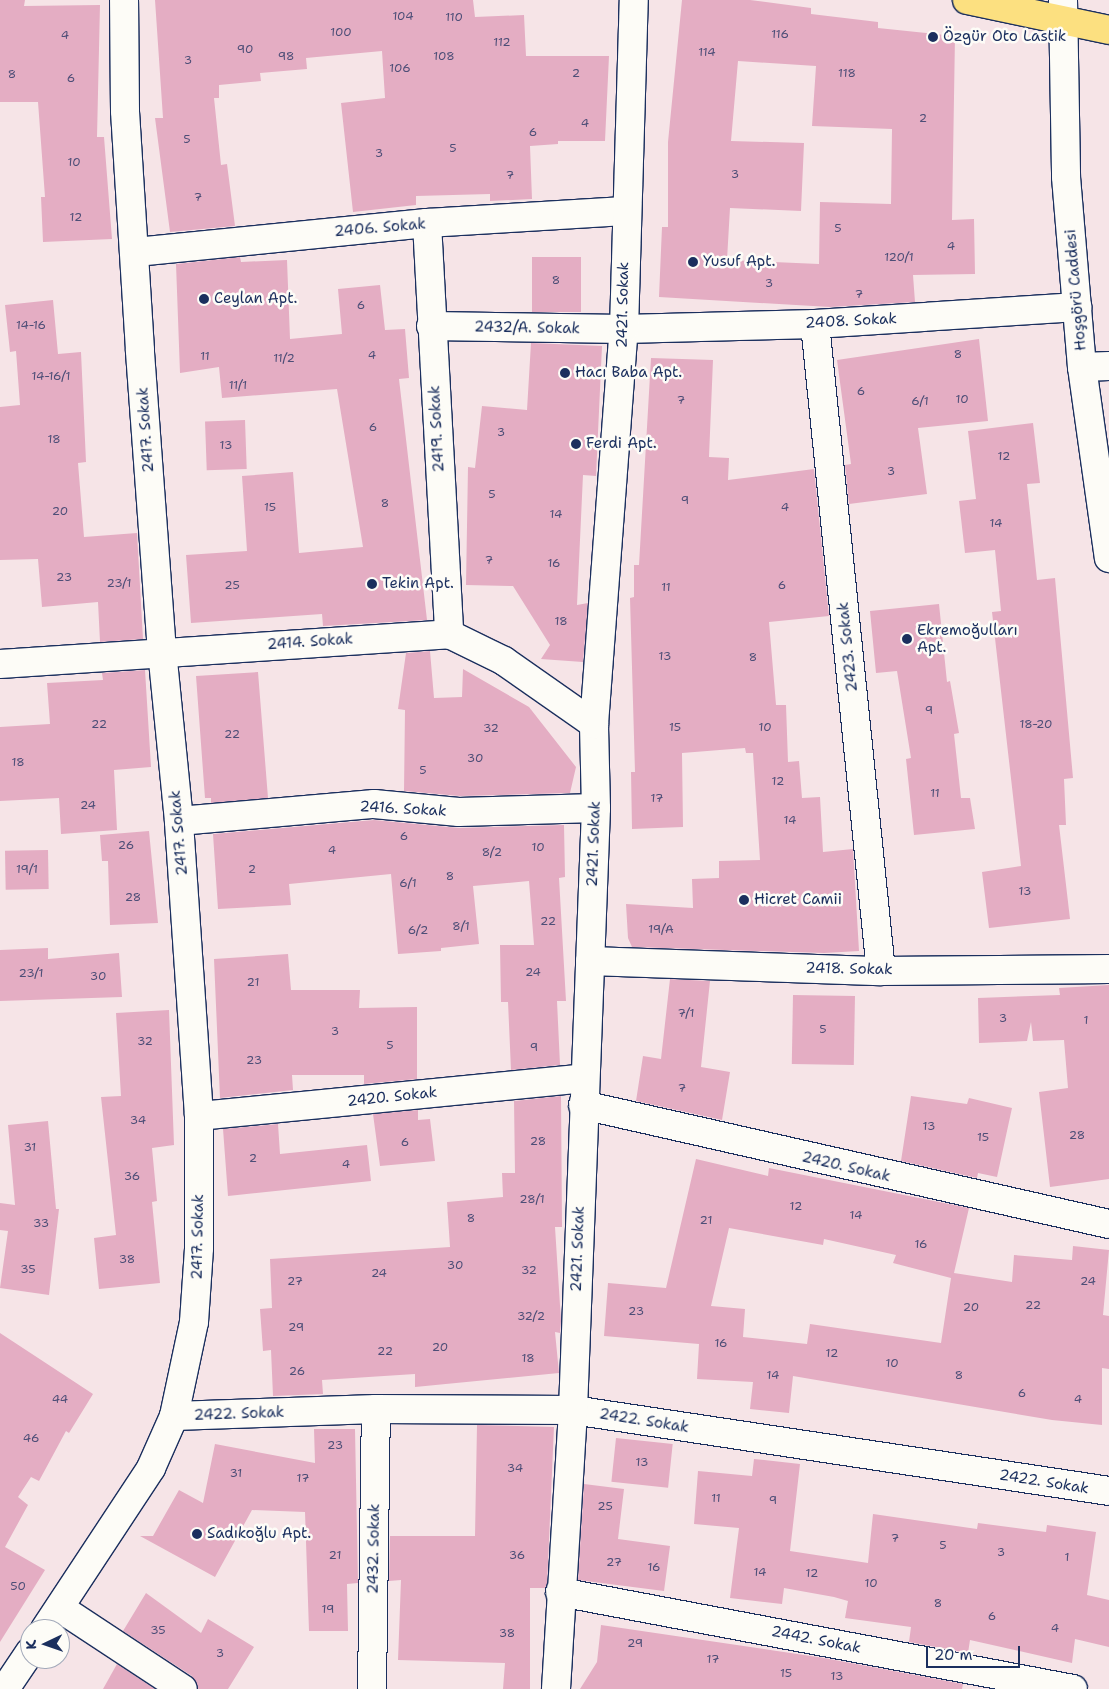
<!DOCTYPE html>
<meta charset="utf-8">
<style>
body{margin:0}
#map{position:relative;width:1109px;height:1689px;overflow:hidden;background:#f6e4e7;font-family:"Shantell Sans",sans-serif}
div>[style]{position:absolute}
.building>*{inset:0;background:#e4adc3;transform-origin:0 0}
.roads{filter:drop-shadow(1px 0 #1b2f5e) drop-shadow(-1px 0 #1b2f5e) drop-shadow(0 1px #1b2f5e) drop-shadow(0 -1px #1b2f5e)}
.minor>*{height:28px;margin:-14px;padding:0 14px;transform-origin:14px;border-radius:14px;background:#fdfcf7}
.major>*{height:28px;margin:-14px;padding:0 14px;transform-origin:14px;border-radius:14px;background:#fce080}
.dots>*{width:14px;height:14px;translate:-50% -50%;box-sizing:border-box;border:2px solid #fdfcf7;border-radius:50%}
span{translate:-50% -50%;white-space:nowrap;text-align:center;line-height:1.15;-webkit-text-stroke:5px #fdfcf7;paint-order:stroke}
.number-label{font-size:12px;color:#4d4e77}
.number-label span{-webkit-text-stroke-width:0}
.poi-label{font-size:15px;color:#1b2f5e}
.left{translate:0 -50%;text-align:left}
.street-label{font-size:15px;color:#1b2f5e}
.north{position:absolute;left:20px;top:1619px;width:50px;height:50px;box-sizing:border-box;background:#fdfcf7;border:1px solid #a3aaba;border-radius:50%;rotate:267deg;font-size:14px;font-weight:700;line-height:20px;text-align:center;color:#1b2f5e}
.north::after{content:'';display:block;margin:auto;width:18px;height:22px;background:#1b2f5e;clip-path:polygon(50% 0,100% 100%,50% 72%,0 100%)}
.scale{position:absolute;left:926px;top:1646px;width:94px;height:22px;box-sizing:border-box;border:2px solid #1b2f5e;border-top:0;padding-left:6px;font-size:15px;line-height:18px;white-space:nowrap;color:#1b2f5e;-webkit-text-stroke:4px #fdfcf7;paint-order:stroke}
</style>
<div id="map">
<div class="building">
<div style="clip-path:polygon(0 0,25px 0,24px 6px,100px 5px,97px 137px,104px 137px,112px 239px,43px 242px,41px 197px,45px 197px,38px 102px,0 102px)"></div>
<div style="clip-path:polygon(155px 0,473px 0,475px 17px,524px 15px,526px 56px,609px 56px,605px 141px,558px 141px,558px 144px,530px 146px,532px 199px,490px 201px,490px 194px,416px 196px,416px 205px,353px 212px,341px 103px,385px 98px,382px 51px,306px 58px,307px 69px,260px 73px,261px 81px,219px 85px,219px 98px,214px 98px,221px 165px,227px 164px,235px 226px,170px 232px,155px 118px,163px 118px)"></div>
<div style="clip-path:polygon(evenodd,682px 0,750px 0,811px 8px,811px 14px,878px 22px,878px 28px,955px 36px,952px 220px,974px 219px,975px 274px,913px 275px,915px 302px,830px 307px,659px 297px,662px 227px,668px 227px,668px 142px,682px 0,738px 61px,816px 66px,812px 126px,892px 129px,891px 204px,820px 202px,819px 264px,727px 260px,730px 208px,801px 211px,804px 143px,731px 141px,738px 61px)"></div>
<div style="clip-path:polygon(240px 257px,241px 262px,287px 260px,290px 339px,342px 334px,338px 289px,380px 285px,385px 330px,405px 329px,409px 378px,399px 379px,427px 620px,323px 626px,322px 614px,191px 623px,186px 555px,247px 551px,242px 476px,293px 472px,299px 553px,363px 547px,337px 389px,222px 398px,219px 367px,180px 373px,176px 264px)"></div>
<div style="left:532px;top:257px;width:49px;height:55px"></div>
<div style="clip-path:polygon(53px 300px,58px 354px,81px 352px,86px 462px,78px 463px,84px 537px,137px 533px,143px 639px,100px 642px,98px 602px,42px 607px,38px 559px,0 560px,0 407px,20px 405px,16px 351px,10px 352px,5px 305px)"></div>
<div style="clip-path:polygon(979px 339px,988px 421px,918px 428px,927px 494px,849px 504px,845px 465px,851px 464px,837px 360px)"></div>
<div style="clip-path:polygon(531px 343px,602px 346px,596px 476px,583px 475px,577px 605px,588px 603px,583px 662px,541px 659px,550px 645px,513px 586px,466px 585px,468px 467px,475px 468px,482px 406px,527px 410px)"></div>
<div style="clip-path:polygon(651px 358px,713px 360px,709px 457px,729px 458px,728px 480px,814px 469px,829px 616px,769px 622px,776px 705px,786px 705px,788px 762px,799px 761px,802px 798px,820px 797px,823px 852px,853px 849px,859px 951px,824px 953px,632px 947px,628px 938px,626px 904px,693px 908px,692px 879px,719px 878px,719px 861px,760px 860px,753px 753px,746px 753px,745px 748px,682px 753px,683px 827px,632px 829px,631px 772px,635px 772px,630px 598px,634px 597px,634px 565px,639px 565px)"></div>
<div style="left:245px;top:420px;width:49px;height:40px;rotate:88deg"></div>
<div style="clip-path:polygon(1033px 423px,1040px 483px,1027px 484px,1037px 580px,1055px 578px,1073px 778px,1064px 779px,1066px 825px,1059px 825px,1070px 919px,989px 928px,982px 872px,1021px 866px,992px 612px,1001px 611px,995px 550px,965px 553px,959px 501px,976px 499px,968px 431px)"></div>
<div style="clip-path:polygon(939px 604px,947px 682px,950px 681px,959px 733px,954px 734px,961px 798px,970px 798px,975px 829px,914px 835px,906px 759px,911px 758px,897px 671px,876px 673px,870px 611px)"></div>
<div style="clip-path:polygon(430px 651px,434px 698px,462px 697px,463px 669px,529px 707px,576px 767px,570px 793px,460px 796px,404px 791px,405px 710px,398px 709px,406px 653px)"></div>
<div style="clip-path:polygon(145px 670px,151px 767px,114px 770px,117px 830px,61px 834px,59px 798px,0 801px,0 727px,50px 724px,47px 683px,103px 680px,102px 673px)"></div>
<div style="clip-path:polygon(258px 672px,268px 798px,211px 803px,211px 798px,205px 798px,196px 676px)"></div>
<div style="clip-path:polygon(374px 820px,459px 828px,564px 825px,565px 877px,559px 878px,566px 1001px,557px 1001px,560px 1065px,511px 1070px,508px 1002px,501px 1002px,500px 945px,534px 945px,529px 881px,473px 886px,479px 944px,441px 948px,441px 951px,398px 954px,391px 874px,289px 884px,291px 905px,218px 909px,213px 834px)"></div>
<div style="clip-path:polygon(149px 831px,158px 923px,110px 925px,108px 861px,102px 861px,100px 835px)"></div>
<div style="left:48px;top:850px;width:39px;height:43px;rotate:89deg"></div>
<div style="clip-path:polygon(48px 948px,48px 959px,119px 953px,122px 997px,0 1001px,0 950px)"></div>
<div style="clip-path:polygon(288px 954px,291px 990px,360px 990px,359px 1008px,417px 1007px,417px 1079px,364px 1084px,364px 1075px,292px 1075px,293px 1090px,220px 1098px,214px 959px)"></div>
<div style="clip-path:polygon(670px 979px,710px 981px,701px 1067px,730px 1072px,722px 1120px,636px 1101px,643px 1056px,661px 1059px)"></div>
<div style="clip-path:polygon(1109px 985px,1109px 1179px,1050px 1187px,1039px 1092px,1068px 1088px,1064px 1040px,1033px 1041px,1031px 1022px,1027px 1041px,979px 1043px,978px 998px,1060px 995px,1059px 988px)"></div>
<div style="left:793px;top:995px;width:62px;height:69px;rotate:1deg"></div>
<div style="clip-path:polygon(169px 1010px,174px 1145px,152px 1148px,157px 1201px,152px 1202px,160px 1283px,99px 1289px,94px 1238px,116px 1235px,101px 1097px,121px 1096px,116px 1013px)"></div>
<div style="clip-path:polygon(561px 1096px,562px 1227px,555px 1227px,561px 1321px,560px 1333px,555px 1332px,559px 1373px,415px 1387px,415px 1374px,322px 1380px,323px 1394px,273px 1396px,271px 1350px,263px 1351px,260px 1309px,272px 1308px,270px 1259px,450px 1247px,447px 1202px,503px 1197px,502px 1173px,515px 1173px,514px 1101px)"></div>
<div style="clip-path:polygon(911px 1096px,967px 1104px,969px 1098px,1012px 1108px,997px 1177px,978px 1173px,977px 1178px,901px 1161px)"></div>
<div style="clip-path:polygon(418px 1110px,418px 1120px,430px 1119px,435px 1161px,380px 1166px,373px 1114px)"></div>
<div style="clip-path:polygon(48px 1121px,56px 1209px,59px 1209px,49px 1295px,0 1288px,8px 1231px,0 1230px,0 1203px,15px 1205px,8px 1125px)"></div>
<div style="clip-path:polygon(278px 1124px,280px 1154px,367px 1145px,371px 1181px,228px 1196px,223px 1129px)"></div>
<div style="clip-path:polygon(evenodd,696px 1159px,768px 1176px,769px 1168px,969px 1208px,954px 1273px,1012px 1282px,1014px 1255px,1072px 1260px,1073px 1246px,1109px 1250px,1103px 1315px,1109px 1316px,1109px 1369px,1102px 1368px,1102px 1425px,1052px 1420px,793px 1376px,789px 1413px,750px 1409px,753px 1382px,697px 1379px,699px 1344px,604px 1336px,608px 1283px,666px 1288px,696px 1159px,729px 1228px,823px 1245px,824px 1239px,896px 1255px,893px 1263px,951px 1278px,941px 1343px,810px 1324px,807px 1344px,743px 1337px,745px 1309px,711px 1306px,729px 1228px)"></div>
<div style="clip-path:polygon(0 1333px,93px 1394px,69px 1433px,66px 1431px,39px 1481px,31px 1477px,18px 1497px,28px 1505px,5px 1547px,45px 1570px,0 1642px)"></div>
<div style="clip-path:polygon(477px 1425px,554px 1427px,547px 1585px,545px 1588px,530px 1588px,530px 1689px,503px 1689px,505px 1663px,398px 1660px,401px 1580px,389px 1581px,390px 1536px,475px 1536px)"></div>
<div style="clip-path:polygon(314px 1429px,355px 1429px,358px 1583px,347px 1584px,348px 1631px,309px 1631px,305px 1512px,252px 1510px,215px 1577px,140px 1536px,153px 1536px,179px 1490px,203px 1503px,215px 1444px,315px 1463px)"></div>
<div style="left:616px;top:1438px;width:57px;height:44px;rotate:6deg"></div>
<div style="clip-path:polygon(754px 1459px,800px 1464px,790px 1551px,868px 1563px,873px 1514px,977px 1529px,978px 1523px,1046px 1532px,1047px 1525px,1096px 1532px,1087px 1595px,1109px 1600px,1109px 1647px,1075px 1639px,1072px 1663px,970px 1640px,968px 1653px,909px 1642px,911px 1627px,845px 1618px,848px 1601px,834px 1597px,784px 1588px,782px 1604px,730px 1598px,739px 1528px,694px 1524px,698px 1471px,752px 1476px)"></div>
<div style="clip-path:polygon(584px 1484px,624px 1489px,618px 1539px,670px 1546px,664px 1591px,578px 1580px)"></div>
<div style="clip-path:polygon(146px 1593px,201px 1633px,208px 1619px,254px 1647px,228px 1689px,198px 1689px,192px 1676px,123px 1631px)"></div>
<div style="clip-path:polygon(601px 1625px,824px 1658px,963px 1684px,962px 1689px,580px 1689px,597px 1662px)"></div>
<div style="clip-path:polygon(117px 1664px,155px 1689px,103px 1689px)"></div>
</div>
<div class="roads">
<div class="minor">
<div style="left:1063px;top:0;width:177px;rotate:89deg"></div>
<div style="left:1066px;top:177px;width:191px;rotate:85.2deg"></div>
<div style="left:1082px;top:367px;width:193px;rotate:82deg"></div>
<div style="left:427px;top:223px;width:412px;rotate:86.9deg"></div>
<div style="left:136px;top:252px;width:292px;rotate:-5.7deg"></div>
<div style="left:427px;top:223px;width:198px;rotate:-3.5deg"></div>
<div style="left:815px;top:324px;width:650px;rotate:84.18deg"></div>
<div style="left:431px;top:326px;width:193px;rotate:0.9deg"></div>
<div style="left:624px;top:329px;width:191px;rotate:-1.5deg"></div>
<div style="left:815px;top:324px;width:263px;rotate:-3.7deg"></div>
<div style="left:1082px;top:367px;width:27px;rotate:-2deg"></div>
<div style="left:0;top:664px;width:450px;rotate:-3.8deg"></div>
<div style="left:449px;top:634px;width:61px;rotate:26.1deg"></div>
<div style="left:504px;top:661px;width:110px;rotate:35deg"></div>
<div style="left:179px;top:821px;width:196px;rotate:-5deg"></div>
<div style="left:374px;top:804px;width:85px;rotate:5.4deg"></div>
<div style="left:459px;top:812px;width:137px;rotate:-1.7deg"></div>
<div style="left:590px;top:961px;width:291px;rotate:2deg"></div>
<div style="left:881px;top:971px;width:228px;rotate:-0.5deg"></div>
<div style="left:583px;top:1105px;width:539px;rotate:12.75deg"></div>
<div style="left:199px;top:1116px;width:387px;rotate:-5.6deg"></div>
<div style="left:174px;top:1416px;width:202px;rotate:-2deg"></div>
<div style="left:376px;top:1409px;width:197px;rotate:0.3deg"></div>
<div style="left:573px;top:1410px;width:542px;rotate:8.59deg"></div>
<div style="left:560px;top:1592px;width:522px;rotate:10.71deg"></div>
<div style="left:60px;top:1608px;width:147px;rotate:33.4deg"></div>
<div style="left:45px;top:1629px;width:193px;rotate:-56.6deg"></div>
<div style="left:151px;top:1468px;width:57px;rotate:-66.1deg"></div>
<div style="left:174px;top:1416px;width:96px;rotate:-78deg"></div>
<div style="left:194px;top:1322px;width:74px;rotate:-86.1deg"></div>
<div style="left:199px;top:1248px;width:132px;rotate:-90deg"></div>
<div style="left:199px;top:1116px;width:296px;rotate:-93.9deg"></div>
<div style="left:179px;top:821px;width:170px;rotate:-95.7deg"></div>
<div style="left:162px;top:652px;width:303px;rotate:-94.2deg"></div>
<div style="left:140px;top:350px;width:239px;rotate:-93.6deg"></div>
<div style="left:125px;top:111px;width:111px;rotate:-90.5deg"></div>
<div style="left:5px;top:1689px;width:45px;rotate:-56deg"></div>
<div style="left:372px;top:1689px;width:280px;rotate:-89.2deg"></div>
<div style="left:556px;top:1689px;width:280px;rotate:-86.5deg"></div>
<div style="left:573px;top:1410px;width:602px;rotate:-87.81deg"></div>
<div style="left:596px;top:808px;width:84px;rotate:-91.4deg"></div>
<div style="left:594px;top:724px;width:396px;rotate:-85.7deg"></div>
<div style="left:624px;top:329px;width:329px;rotate:-88.3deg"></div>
</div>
<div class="major">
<div style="left:967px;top:0;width:145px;rotate:11.9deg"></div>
</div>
</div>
<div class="dots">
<div style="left:933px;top:37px;background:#1b2f5e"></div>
<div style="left:693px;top:262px;background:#1b2f5e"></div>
<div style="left:204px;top:299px;background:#1b2f5e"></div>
<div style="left:565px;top:373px;background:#1b2f5e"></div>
<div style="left:576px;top:444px;background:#1b2f5e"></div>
<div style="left:372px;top:584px;background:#1b2f5e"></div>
<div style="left:907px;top:639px;background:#1b2f5e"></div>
<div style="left:744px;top:900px;background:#1b2f5e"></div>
<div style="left:197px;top:1534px;background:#1b2f5e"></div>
</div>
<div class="number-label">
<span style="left:403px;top:17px">104</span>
<span style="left:454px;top:18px">110</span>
<span style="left:341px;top:33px">100</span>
<span style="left:780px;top:35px">116</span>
<span style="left:65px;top:36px">4</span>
<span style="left:502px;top:43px">112</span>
<span style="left:245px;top:50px">90</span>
<span style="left:707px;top:53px">114</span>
<span style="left:286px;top:57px">98</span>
<span style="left:444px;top:57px">108</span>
<span style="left:188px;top:61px">3</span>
<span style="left:400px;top:69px">106</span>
<span style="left:576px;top:74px">2</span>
<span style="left:847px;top:74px">118</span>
<span style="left:12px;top:75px">8</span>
<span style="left:71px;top:79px">6</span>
<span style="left:923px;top:119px">2</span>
<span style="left:585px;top:124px">4</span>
<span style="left:533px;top:133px">6</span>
<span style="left:187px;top:140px">5</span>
<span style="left:453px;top:149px">5</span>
<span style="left:379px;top:154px">3</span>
<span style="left:74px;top:163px">10</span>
<span style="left:735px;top:175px">3</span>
<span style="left:510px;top:176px">7</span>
<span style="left:198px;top:198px">7</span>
<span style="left:76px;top:218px">12</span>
<span style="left:838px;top:229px">5</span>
<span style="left:951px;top:247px">4</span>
<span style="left:899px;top:258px">120/1</span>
<span style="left:556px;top:281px">8</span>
<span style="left:769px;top:284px">3</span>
<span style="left:859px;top:295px">7</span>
<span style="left:361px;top:306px">6</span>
<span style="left:31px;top:326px">14-16</span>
<span style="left:958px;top:355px">8</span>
<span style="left:372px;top:356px">4</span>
<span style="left:205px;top:357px">11</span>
<span style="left:284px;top:359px">11/2</span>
<span style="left:51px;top:377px">14-16/1</span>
<span style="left:238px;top:386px">11/1</span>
<span style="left:861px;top:392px">6</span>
<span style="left:962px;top:400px">10</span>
<span style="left:681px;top:401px">7</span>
<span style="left:920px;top:402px">6/1</span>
<span style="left:373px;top:428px">6</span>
<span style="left:501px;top:433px">3</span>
<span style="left:54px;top:440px">18</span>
<span style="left:226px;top:446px">13</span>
<span style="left:1004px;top:457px">12</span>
<span style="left:891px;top:472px">3</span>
<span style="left:492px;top:495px">5</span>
<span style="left:685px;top:501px">9</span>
<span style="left:385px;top:504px">8</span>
<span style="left:270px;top:508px">15</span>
<span style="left:785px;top:508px">4</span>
<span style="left:60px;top:512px">20</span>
<span style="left:556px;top:515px">14</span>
<span style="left:996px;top:524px">14</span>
<span style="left:489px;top:561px">7</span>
<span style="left:554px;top:564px">16</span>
<span style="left:64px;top:578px">23</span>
<span style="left:119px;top:584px">23/1</span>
<span style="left:232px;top:586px">25</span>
<span style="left:782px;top:586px">6</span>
<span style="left:666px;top:588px">11</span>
<span style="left:561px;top:622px">18</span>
<span style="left:665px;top:657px">13</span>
<span style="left:753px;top:658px">8</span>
<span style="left:929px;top:711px">9</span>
<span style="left:99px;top:725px">22</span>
<span style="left:1036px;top:725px">18-20</span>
<span style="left:675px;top:728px">15</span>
<span style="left:765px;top:728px">10</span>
<span style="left:491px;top:729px">32</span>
<span style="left:232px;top:735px">22</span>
<span style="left:475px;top:759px">30</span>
<span style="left:18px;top:763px">18</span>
<span style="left:423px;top:771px">5</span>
<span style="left:778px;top:782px">12</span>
<span style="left:935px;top:794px">11</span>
<span style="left:657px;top:799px">17</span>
<span style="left:88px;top:806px">24</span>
<span style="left:790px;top:821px">14</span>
<span style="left:404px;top:837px">6</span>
<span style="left:126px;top:846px">26</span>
<span style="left:538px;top:848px">10</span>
<span style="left:332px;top:851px">4</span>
<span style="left:492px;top:853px">8/2</span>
<span style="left:27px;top:870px">19/1</span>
<span style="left:252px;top:870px">2</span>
<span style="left:450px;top:877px">8</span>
<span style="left:408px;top:884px">6/1</span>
<span style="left:1025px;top:892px">13</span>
<span style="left:133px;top:898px">28</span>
<span style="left:548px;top:922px">22</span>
<span style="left:461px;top:927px">8/1</span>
<span style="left:661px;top:930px">19/A</span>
<span style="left:418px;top:931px">6/2</span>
<span style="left:533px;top:973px">24</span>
<span style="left:31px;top:974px">23/1</span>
<span style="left:98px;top:977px">30</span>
<span style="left:253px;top:983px">21</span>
<span style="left:686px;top:1014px">7/1</span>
<span style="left:1003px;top:1019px">3</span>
<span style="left:1086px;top:1021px">1</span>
<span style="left:823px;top:1030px">5</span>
<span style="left:335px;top:1032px">3</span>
<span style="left:145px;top:1042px">32</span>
<span style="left:390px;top:1046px">5</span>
<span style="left:534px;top:1048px">9</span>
<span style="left:254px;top:1061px">23</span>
<span style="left:682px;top:1089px">7</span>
<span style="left:138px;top:1121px">34</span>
<span style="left:929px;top:1127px">13</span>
<span style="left:1077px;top:1136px">28</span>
<span style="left:983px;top:1138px">15</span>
<span style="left:538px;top:1142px">28</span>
<span style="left:405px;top:1143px">6</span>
<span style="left:30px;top:1148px">31</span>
<span style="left:253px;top:1159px">2</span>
<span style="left:346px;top:1165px">4</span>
<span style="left:132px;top:1177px">36</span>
<span style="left:532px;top:1200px">28/1</span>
<span style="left:796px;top:1207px">12</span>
<span style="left:856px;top:1216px">14</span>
<span style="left:471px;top:1219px">8</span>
<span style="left:706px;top:1221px">21</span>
<span style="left:41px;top:1224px">33</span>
<span style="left:921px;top:1245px">16</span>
<span style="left:127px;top:1260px">38</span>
<span style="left:455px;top:1266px">30</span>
<span style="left:28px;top:1270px">35</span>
<span style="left:529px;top:1271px">32</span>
<span style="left:379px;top:1274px">24</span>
<span style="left:295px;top:1282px">27</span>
<span style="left:1088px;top:1282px">24</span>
<span style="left:1033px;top:1306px">22</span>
<span style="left:971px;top:1308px">20</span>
<span style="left:636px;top:1312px">23</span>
<span style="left:531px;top:1317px">32/2</span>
<span style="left:296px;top:1328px">29</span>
<span style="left:721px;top:1344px">16</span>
<span style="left:440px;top:1348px">20</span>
<span style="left:385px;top:1352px">22</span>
<span style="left:832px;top:1354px">12</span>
<span style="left:528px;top:1359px">18</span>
<span style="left:892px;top:1364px">10</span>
<span style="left:297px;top:1372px">26</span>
<span style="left:773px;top:1376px">14</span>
<span style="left:959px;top:1376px">8</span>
<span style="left:1022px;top:1394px">6</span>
<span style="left:60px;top:1400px">44</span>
<span style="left:1078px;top:1400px">4</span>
<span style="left:31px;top:1439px">46</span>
<span style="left:335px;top:1446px">23</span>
<span style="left:642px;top:1463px">13</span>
<span style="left:515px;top:1469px">34</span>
<span style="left:236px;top:1474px">31</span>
<span style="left:303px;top:1479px">17</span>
<span style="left:716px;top:1499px">11</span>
<span style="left:773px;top:1501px">9</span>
<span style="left:605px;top:1507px">25</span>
<span style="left:895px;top:1539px">7</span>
<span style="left:943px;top:1546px">5</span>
<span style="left:1001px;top:1553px">3</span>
<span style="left:335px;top:1556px">21</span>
<span style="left:517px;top:1556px">36</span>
<span style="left:1067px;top:1558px">1</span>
<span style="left:614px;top:1563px">27</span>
<span style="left:654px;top:1568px">16</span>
<span style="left:760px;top:1573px">14</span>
<span style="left:812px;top:1574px">12</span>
<span style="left:871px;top:1584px">10</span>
<span style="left:18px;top:1587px">50</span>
<span style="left:938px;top:1604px">8</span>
<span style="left:328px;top:1610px">19</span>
<span style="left:992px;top:1617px">6</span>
<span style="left:1055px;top:1629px">4</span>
<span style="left:158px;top:1631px">35</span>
<span style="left:507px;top:1634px">38</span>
<span style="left:635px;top:1644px">29</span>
<span style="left:220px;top:1654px">3</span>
<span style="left:713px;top:1660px">17</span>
<span style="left:786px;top:1674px">15</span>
<span style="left:837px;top:1677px">13</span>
</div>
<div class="poi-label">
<span class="left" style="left:943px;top:37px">Özgür Oto Lastik</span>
<span class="left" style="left:703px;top:262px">Yusuf Apt.</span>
<span class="left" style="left:214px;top:299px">Ceylan Apt.</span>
<span class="left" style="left:575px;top:373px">Hacı Baba Apt.</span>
<span class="left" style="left:586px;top:444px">Ferdi Apt.</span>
<span class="left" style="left:382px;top:584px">Tekin Apt.</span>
<span class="left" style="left:917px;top:639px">Ekremoğulları<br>Apt.</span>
<span class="left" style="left:754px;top:900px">Hicret Camii</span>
<span class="left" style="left:207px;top:1534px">Sadıkoğlu Apt.</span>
</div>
<div class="street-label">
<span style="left:380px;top:228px;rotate:-5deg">2406. Sokak</span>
<span style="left:1076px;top:290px;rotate:-95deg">Hoşgörü Caddesi</span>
<span style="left:623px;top:305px;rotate:-89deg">2421. Sokak</span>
<span style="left:851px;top:321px;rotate:-3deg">2408. Sokak</span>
<span style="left:527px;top:328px;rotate:1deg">2432/A. Sokak</span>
<span style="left:437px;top:429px;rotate:-93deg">2419. Sokak</span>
<span style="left:146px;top:430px;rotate:-94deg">2417. Sokak</span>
<span style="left:310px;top:642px;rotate:-4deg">2414. Sokak</span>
<span style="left:848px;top:647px;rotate:-96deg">2423. Sokak</span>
<span style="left:403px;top:809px;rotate:3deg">2416. Sokak</span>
<span style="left:179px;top:833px;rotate:-95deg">2417. Sokak</span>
<span style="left:594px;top:844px;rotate:-88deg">2421. Sokak</span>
<span style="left:849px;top:969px;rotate:1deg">2418. Sokak</span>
<span style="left:392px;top:1097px;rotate:-6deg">2420. Sokak</span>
<span style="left:846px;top:1167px;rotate:13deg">2420. Sokak</span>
<span style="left:198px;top:1237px;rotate:-89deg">2417. Sokak</span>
<span style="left:578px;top:1249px;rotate:-88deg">2421. Sokak</span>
<span style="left:239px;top:1414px;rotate:-2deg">2422. Sokak</span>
<span style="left:644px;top:1421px;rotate:9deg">2422. Sokak</span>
<span style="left:1044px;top:1482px;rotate:9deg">2422. Sokak</span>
<span style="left:374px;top:1549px;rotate:-89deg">2432. Sokak</span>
<span style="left:816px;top:1640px;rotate:11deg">2442. Sokak</span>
</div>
<div class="north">K</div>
<div class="scale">20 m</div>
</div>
